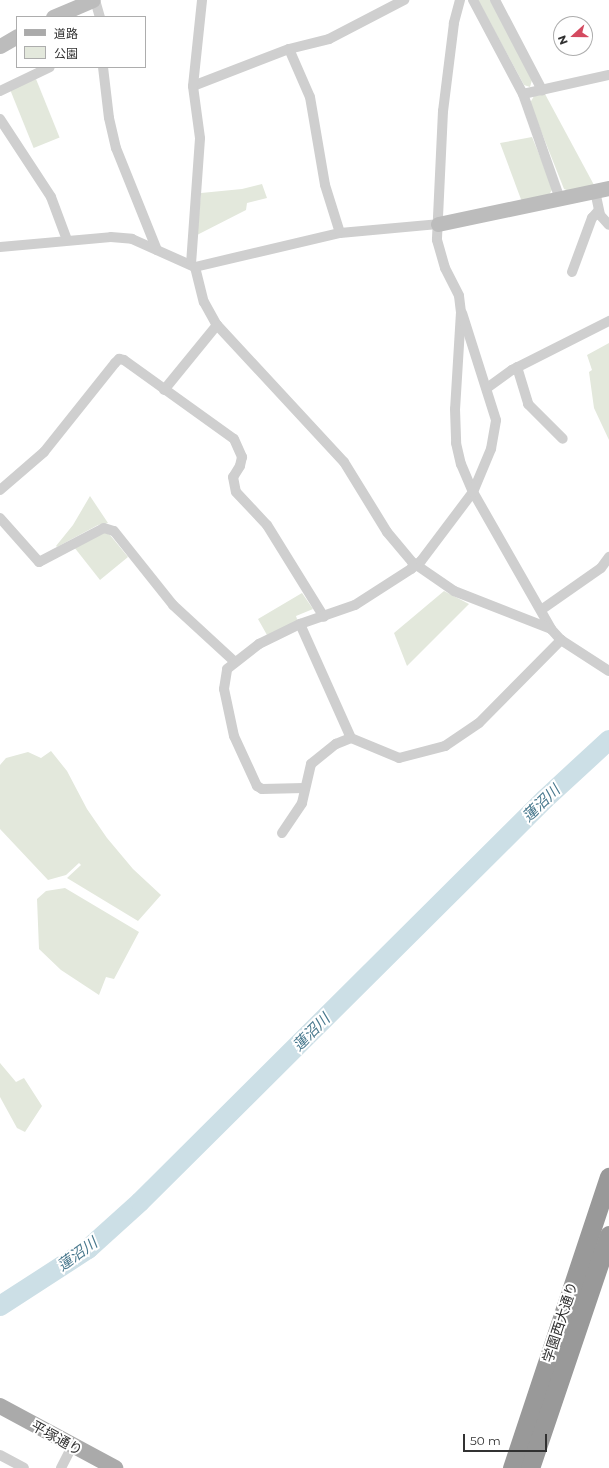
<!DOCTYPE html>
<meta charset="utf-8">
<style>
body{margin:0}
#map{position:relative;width:609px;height:1468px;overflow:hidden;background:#fff;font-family:Montserrat,"Noto Sans JP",sans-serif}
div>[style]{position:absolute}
.green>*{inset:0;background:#e3e8dc;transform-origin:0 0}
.river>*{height:20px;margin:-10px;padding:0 10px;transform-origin:10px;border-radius:10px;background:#ccdfe6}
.street>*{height:10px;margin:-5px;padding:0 5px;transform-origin:5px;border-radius:5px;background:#cfcfcf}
.secondary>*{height:15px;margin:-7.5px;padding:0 7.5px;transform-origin:7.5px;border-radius:7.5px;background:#bcbcbc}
.primary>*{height:16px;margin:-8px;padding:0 8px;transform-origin:8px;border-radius:8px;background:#aaa}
.highway>*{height:19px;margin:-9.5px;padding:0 9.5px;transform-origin:9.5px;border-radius:9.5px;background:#999}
span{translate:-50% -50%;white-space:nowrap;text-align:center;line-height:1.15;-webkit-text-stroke:4px #fff;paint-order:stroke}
.street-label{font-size:14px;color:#323232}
.water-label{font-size:15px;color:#48788d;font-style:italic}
.legend{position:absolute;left:16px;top:16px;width:130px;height:52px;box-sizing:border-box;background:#fff;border:1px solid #adadad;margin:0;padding:5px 7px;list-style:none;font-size:12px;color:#323232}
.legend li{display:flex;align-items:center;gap:8px;height:20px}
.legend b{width:20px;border:1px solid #adadad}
.north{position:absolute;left:553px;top:16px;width:40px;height:40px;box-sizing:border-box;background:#fff;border:1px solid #adadad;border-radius:50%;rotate:249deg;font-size:11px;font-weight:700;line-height:16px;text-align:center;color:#323232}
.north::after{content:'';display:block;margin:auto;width:14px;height:18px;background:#d44a60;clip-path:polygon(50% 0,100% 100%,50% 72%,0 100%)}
.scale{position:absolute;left:463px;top:1434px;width:84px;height:18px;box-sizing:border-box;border:2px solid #323232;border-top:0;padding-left:5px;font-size:12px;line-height:14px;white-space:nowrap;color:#323232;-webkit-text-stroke:3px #fff;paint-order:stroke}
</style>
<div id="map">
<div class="green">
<div style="clip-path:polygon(478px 0,490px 0,532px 80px,530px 87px,524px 85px)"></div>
<div style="left:36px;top:79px;width:63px;height:28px;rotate:68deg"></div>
<div style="clip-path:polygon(545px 94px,594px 185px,569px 191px,564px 189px,530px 103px,534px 96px)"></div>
<div style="clip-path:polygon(532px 137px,553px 188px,549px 195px,522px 202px,500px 143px)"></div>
<div style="clip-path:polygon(262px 184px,267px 198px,247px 203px,246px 210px,197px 235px,201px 193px,242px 189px)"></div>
<div style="clip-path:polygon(609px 343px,609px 440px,594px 408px,589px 372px,592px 370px,587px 355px)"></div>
<div style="clip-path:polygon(90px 496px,108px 523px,98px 525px,57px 547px,56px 546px,73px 525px)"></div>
<div style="clip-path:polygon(104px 532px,110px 535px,128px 557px,100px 580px,74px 547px)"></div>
<div style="clip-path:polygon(444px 591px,469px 604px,407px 666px,394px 633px)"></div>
<div style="clip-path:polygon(302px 593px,313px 609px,296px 616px,298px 622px,267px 635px,258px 619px)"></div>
<div style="clip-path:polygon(51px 751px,67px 771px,87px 809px,107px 838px,133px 869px,161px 895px,138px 921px,67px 878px,81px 865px,79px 863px,66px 875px,48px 880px,0 829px,0 765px,6px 758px,28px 752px,41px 758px)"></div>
<div style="clip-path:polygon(65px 888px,139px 932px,114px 979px,106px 977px,99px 995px,61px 970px,39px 949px,37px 899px,46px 891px)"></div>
<div style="clip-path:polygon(0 1063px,16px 1082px,24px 1078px,42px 1106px,25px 1132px,17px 1128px,0 1097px)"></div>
</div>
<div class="river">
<div style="left:0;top:1306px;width:105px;rotate:-32.9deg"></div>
<div style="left:88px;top:1249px;width:70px;rotate:-42.1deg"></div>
<div style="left:140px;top:1202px;width:571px;rotate:-44.86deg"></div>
<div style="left:545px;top:799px;width:87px;rotate:-42.7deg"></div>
</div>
<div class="street">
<div style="left:95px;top:0;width:18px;rotate:74deg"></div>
<div style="left:460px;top:0;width:24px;rotate:105deg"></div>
<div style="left:454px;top:23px;width:89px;rotate:97.1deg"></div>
<div style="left:443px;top:111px;width:129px;rotate:92.7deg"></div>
<div style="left:437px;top:240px;width:29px;rotate:74deg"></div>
<div style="left:445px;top:268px;width:31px;rotate:63deg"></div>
<div style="left:459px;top:296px;width:16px;rotate:83deg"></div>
<div style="left:461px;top:312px;width:97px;rotate:93.5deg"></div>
<div style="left:455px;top:409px;width:34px;rotate:88deg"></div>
<div style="left:456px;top:443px;width:22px;rotate:77deg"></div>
<div style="left:461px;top:464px;width:30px;rotate:67deg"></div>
<div style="left:473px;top:492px;width:158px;rotate:60.3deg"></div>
<div style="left:551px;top:629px;width:15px;rotate:48deg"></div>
<div style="left:561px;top:640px;width:57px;rotate:32.9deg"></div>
<div style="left:473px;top:0;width:106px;rotate:62deg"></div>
<div style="left:523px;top:94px;width:111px;rotate:70.6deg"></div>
<div style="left:495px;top:0;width:102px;rotate:62.4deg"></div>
<div style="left:289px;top:49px;width:52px;rotate:66.4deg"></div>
<div style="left:310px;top:97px;width:89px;rotate:80.3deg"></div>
<div style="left:325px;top:185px;width:50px;rotate:72.6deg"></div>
<div style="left:103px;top:67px;width:51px;rotate:83.3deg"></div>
<div style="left:109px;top:118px;width:31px;rotate:77deg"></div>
<div style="left:116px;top:148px;width:110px;rotate:68.1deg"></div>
<div style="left:193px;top:86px;width:103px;rotate:-21.1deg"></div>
<div style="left:289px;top:49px;width:41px;rotate:-14deg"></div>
<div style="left:329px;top:39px;width:85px;rotate:-27.5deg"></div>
<div style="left:0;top:91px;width:55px;rotate:-25.6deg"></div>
<div style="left:523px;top:94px;width:88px;rotate:-12.5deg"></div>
<div style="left:0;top:119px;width:93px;rotate:56.8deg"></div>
<div style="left:51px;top:197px;width:46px;rotate:69.6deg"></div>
<div style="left:595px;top:191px;width:25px;rotate:78deg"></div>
<div style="left:600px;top:215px;width:13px;rotate:48deg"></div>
<div style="left:0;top:247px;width:111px;rotate:-5.1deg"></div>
<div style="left:111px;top:237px;width:21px;rotate:5deg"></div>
<div style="left:132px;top:239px;width:69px;rotate:24deg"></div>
<div style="left:195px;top:267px;width:149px;rotate:-13.2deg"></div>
<div style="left:340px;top:233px;width:98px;rotate:-5.2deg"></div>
<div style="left:191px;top:264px;width:126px;rotate:-85.9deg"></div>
<div style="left:200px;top:138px;width:52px;rotate:-97.7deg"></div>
<div style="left:193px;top:86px;width:86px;rotate:-84deg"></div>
<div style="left:195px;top:267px;width:36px;rotate:76deg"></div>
<div style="left:204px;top:302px;width:26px;rotate:61deg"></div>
<div style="left:217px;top:325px;width:187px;rotate:47.2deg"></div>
<div style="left:344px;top:462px;width:82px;rotate:58.4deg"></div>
<div style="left:387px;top:532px;width:39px;rotate:50deg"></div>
<div style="left:412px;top:562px;width:51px;rotate:34.6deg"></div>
<div style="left:454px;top:591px;width:104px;rotate:21.4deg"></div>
<div style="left:572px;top:272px;width:58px;rotate:-69.7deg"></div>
<div style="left:592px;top:218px;width:9px;rotate:-49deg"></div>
<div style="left:517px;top:367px;width:39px;rotate:73deg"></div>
<div style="left:528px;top:404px;width:49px;rotate:45deg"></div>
<div style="left:487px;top:388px;width:31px;rotate:-36deg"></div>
<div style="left:512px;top:370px;width:109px;rotate:-26.8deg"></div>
<div style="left:164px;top:390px;width:84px;rotate:-50.8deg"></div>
<div style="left:0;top:490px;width:58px;rotate:-40.8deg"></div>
<div style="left:44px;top:452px;width:114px;rotate:-51.4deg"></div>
<div style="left:115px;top:363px;width:6px;rotate:-45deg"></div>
<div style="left:119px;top:359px;width:5px;rotate:11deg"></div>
<div style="left:124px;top:360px;width:135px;rotate:35.7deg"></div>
<div style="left:234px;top:439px;width:20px;rotate:66deg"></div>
<div style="left:242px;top:457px;width:9px;rotate:103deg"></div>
<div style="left:240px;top:466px;width:13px;rotate:122deg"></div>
<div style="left:233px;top:477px;width:15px;rotate:79deg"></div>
<div style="left:236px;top:492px;width:45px;rotate:46.8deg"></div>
<div style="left:267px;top:525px;width:108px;rotate:58.2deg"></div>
<div style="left:0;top:518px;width:59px;rotate:48.4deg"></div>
<div style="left:39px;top:562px;width:73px;rotate:-27.6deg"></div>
<div style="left:104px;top:528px;width:10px;rotate:17deg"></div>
<div style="left:114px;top:531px;width:95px;rotate:51.4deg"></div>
<div style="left:173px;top:605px;width:84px;rotate:42.6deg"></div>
<div style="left:541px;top:610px;width:73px;rotate:-35deg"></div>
<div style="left:601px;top:568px;width:14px;rotate:-54deg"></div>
<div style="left:300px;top:624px;width:125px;rotate:65.9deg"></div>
<div style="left:351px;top:738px;width:52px;rotate:22.6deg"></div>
<div style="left:399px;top:758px;width:48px;rotate:-14.6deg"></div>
<div style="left:445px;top:746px;width:41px;rotate:-34.1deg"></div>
<div style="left:479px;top:723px;width:117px;rotate:-45.3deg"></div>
<div style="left:304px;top:788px;width:42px;rotate:178.6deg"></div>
<div style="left:262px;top:789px;width:6px;rotate:-149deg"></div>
<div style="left:257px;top:786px;width:55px;rotate:-114.7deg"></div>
<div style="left:234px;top:736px;width:48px;rotate:-102deg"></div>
<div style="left:224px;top:689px;width:20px;rotate:-81deg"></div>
<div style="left:227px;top:669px;width:41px;rotate:-38deg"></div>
<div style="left:259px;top:644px;width:46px;rotate:-26deg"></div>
<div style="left:300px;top:624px;width:58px;rotate:-19.1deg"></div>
<div style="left:355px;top:605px;width:67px;rotate:-32.7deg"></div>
<div style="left:411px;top:569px;width:13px;rotate:-39deg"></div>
<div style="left:421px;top:561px;width:86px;rotate:-53deg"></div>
<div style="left:473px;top:492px;width:47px;rotate:-67.3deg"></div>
<div style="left:491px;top:449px;width:29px;rotate:-80deg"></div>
<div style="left:496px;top:420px;width:112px;rotate:-107.6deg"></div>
<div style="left:282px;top:833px;width:36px;rotate:-56deg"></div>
<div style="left:302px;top:803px;width:40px;rotate:-77deg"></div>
<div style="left:311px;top:764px;width:32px;rotate:-39deg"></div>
<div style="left:336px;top:744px;width:16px;rotate:-22deg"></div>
<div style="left:0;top:1455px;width:27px;rotate:28deg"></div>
<div style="left:61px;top:1468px;width:25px;rotate:-63deg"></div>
</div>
<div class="secondary">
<div style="left:53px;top:17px;width:43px;rotate:-23deg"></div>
<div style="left:0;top:46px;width:20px;rotate:-30deg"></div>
<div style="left:438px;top:224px;width:175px;rotate:-11.9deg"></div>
</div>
<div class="primary">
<div style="left:0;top:1406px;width:131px;rotate:28.3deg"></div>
</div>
<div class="highway">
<div style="left:512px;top:1468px;width:307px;rotate:-71.6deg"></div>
<div style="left:530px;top:1468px;width:246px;rotate:-71.3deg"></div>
</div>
<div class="street-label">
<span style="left:560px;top:1322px;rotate:-72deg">学園西大通り</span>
<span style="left:57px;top:1438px;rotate:29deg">平塚通り</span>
</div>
<div class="water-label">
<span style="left:541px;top:803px;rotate:-44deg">蓮沼川</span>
<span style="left:311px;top:1032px;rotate:-45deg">蓮沼川</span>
<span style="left:77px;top:1254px;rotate:-36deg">蓮沼川</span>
</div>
<ul class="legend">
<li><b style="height:5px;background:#aaa"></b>道路</li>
<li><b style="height:11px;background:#e3e8dc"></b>公園</li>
</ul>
<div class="north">N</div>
<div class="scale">50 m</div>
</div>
